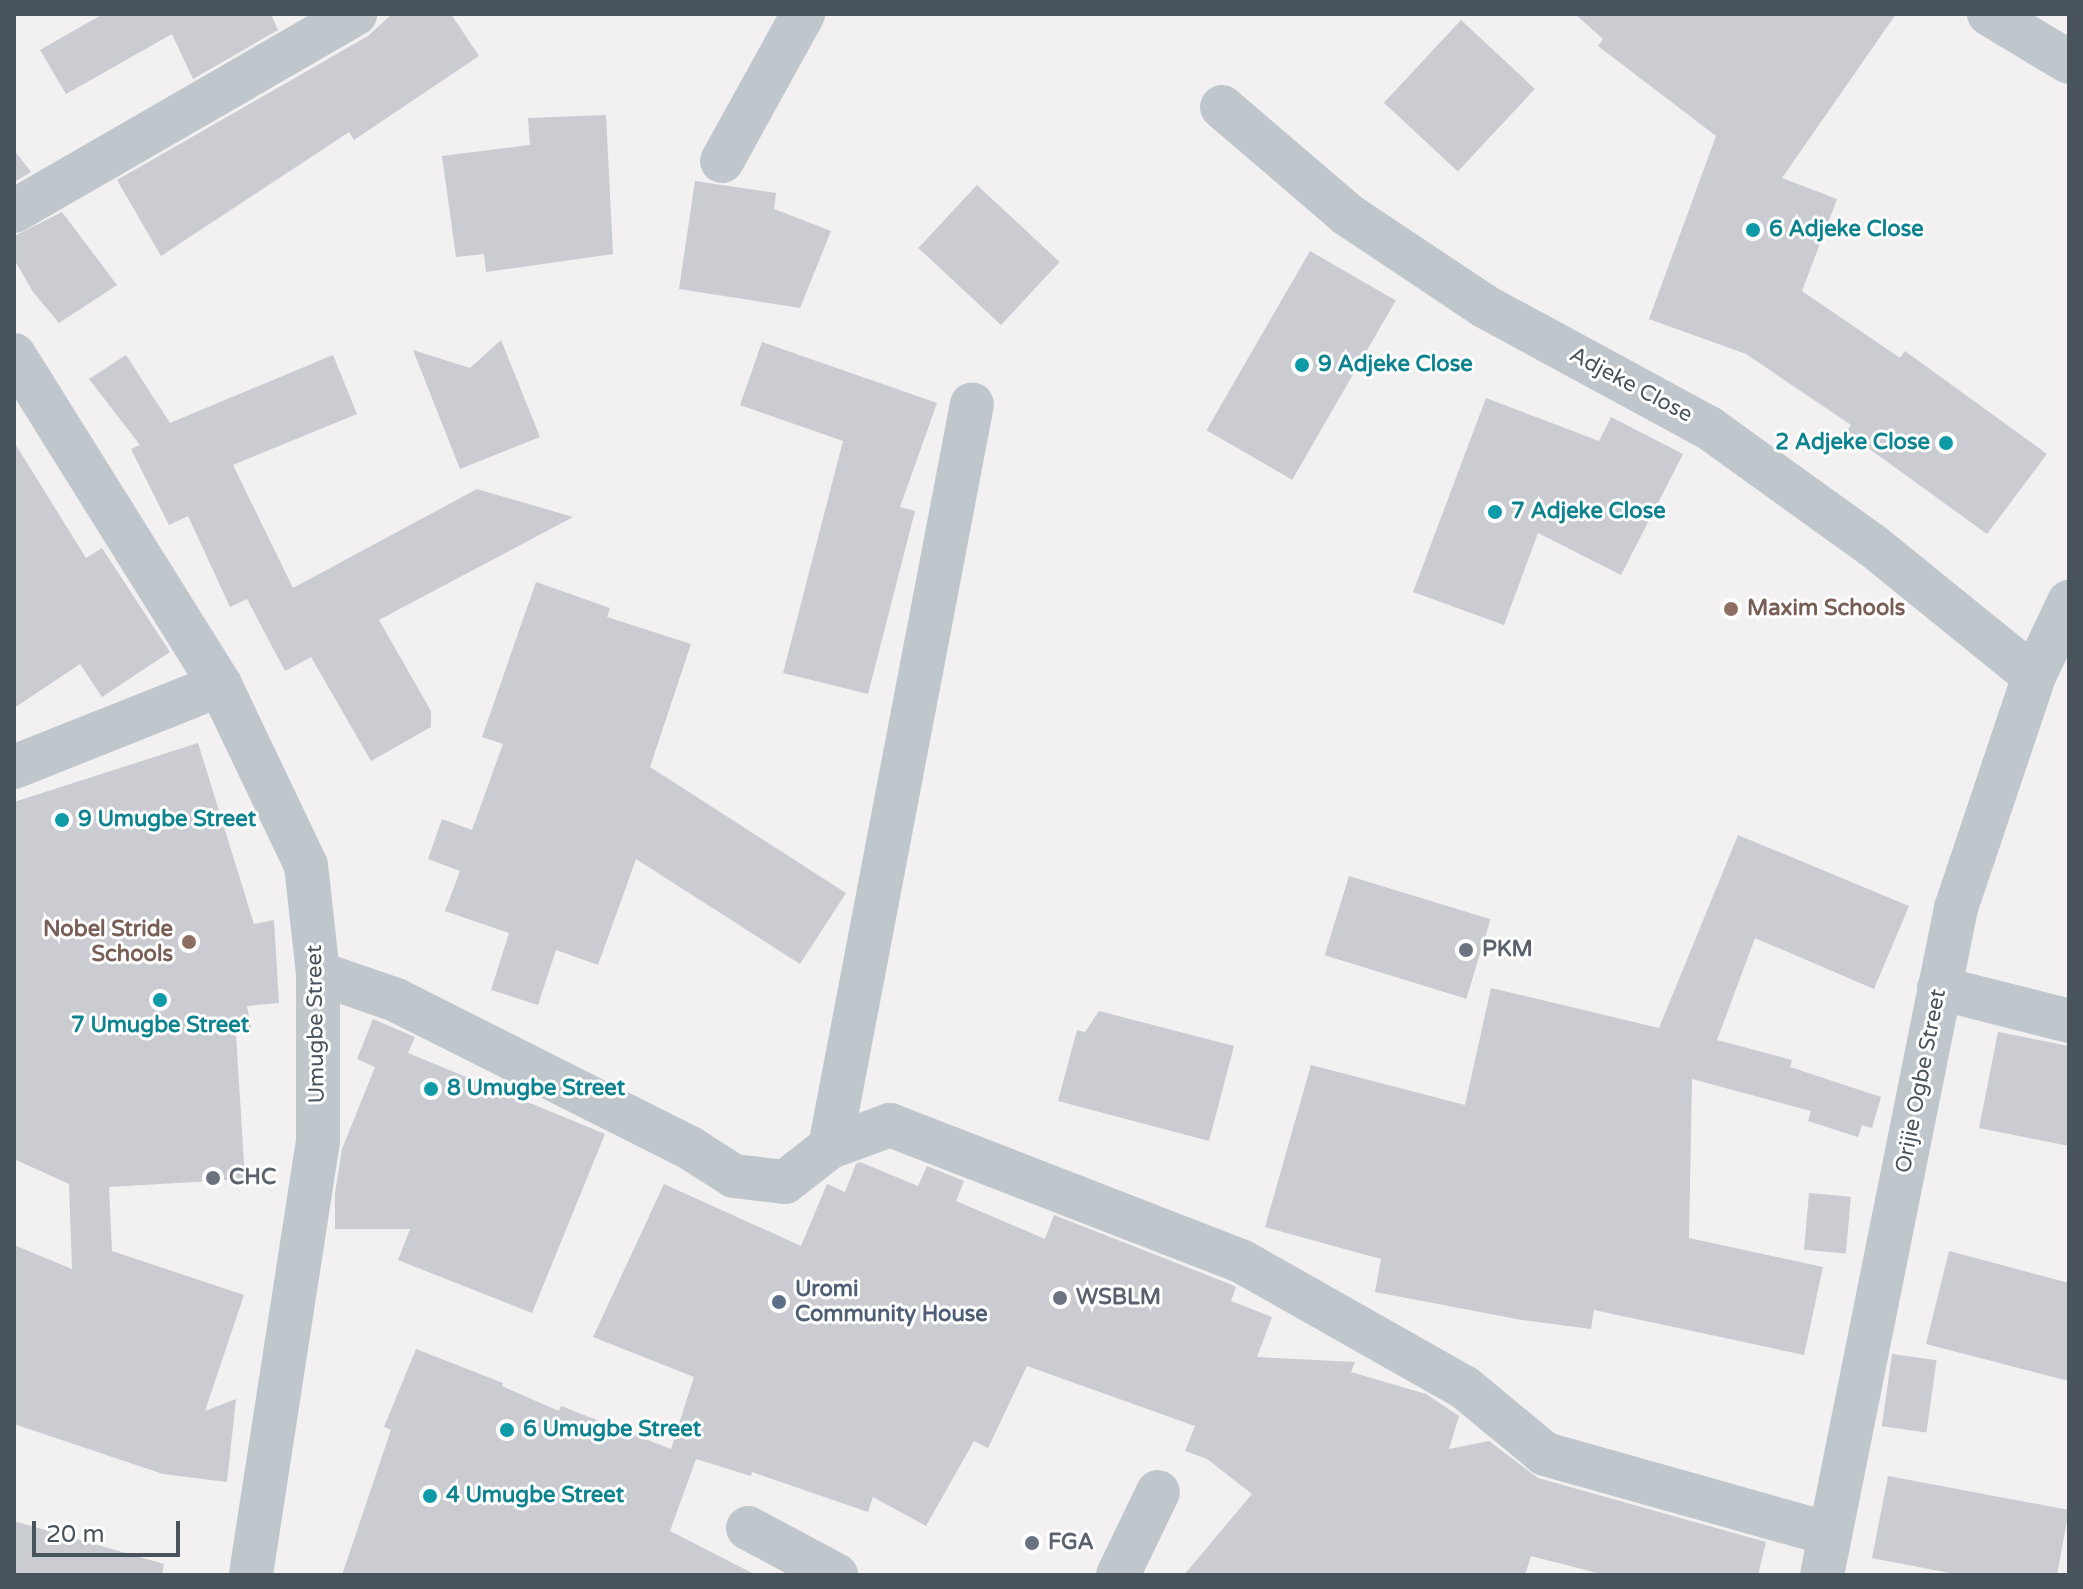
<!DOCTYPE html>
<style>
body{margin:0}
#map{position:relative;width:2083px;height:1589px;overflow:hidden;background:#f2f0f0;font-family:"Varela Round",sans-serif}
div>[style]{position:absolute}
.building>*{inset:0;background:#caccd1;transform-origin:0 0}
.minor>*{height:44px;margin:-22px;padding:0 22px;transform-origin:22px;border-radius:22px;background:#bfc7cd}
.dots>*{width:22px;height:22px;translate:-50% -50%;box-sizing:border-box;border:4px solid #fff;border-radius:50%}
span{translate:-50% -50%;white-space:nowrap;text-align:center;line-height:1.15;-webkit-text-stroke:6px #fff;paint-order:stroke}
.culture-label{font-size:22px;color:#0d838f;font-weight:700}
.left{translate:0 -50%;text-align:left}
.right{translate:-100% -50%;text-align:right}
.street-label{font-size:22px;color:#49535b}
.education-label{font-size:22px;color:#785e54;font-weight:700}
.worship-label{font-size:22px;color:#5b616d;font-weight:700}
.service-label{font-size:22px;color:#4e5e75;font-weight:700}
.frame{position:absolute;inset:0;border:16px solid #49535b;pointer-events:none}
.scale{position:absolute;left:32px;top:1521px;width:148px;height:36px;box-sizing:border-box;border:4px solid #49535b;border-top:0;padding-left:10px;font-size:24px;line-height:28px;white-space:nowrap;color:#49535b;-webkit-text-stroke:6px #fff;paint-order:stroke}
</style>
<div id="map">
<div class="building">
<div style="clip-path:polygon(103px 14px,271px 14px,278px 30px,193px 79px,172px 34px,66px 94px,40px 50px)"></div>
<div style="clip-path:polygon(392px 14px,451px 14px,479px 56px,354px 140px,349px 132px,161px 256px,117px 180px,368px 36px)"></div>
<div style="clip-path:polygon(1575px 14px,1896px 14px,1782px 178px,1837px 199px,1802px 291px,1900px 358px,1905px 351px,2047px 454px,1987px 534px,1846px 432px,1851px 425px,1746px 354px,1649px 319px,1716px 136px,1598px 46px,1603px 39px)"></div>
<div style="left:1461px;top:20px;width:101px;height:113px;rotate:43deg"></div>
<div style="clip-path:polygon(606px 115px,613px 254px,486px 272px,484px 254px,456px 257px,442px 156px,530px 145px,528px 118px)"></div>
<div style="clip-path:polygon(14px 150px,31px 172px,14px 182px)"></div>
<div style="clip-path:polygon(695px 181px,776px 193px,774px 209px,831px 231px,800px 308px,679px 289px)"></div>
<div style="left:977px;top:185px;width:113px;height:86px;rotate:43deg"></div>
<div style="clip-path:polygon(62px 212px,117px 285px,59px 323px,33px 292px,14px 259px,14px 236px)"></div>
<div style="left:1310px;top:251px;width:99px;height:207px;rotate:30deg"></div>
<div style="clip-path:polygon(501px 340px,540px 437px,460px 469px,413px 350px,470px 368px)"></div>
<div style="clip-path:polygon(762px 342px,937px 403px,900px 507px,915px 511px,868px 694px,783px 673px,843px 441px,740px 405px)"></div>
<div style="clip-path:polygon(126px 355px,170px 423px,333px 355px,357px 414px,233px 465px,293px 588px,477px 489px,573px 517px,379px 620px,431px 711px,431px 727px,371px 761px,311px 657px,285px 671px,247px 599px,230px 607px,188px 516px,169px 525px,131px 449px,140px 445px,89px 379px)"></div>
<div style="clip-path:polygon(1486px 398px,1599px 441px,1611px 417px,1683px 454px,1621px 575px,1538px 533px,1504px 625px,1413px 592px)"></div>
<div style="clip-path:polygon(14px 442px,86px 558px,102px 548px,170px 652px,102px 697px,80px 664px,14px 708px)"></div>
<div style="clip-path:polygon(536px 582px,610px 608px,607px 617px,691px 644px,650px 767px,846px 893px,800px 964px,636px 859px,598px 965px,556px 950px,538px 1005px,491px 990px,509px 933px,445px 911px,460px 871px,428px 859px,442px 819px,472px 830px,503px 744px,482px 737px)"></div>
<div style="clip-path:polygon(198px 743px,254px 924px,274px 920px,279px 1003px,247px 1006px,252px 1032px,236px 1034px,245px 1179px,109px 1187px,112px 1251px,244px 1295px,205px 1411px,236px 1399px,227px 1482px,163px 1474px,14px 1424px,14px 1245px,72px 1269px,69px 1184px,14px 1159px,14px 802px)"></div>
<div style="clip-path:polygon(1738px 835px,1909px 906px,1874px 989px,1755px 938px,1717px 1040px,1792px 1060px,1790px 1067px,1881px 1097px,1872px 1128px,1862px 1125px,1858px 1137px,1808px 1121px,1811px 1111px,1692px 1079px,1689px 1238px,1823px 1267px,1804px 1355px,1594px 1310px,1591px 1329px,1522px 1320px,1375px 1292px,1381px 1259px,1265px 1227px,1311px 1065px,1465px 1105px,1491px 988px,1659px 1028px)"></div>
<div style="left:1349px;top:876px;width:148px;height:83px;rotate:17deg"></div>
<div style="clip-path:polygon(1099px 1011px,1234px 1046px,1209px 1141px,1058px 1101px,1077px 1030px,1085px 1032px)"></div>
<div style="clip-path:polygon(373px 1019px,415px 1037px,408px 1053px,605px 1134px,532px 1313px,398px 1260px,410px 1229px,335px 1229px,335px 1193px,342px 1149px,375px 1067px,357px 1059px)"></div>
<div style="clip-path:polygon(1998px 1032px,2069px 1046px,2069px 1146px,1979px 1128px)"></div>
<div style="clip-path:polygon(860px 1162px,918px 1186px,927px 1166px,964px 1181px,956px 1201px,1045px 1239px,1054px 1215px,1230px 1284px,1236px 1287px,1231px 1301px,1272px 1317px,1257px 1357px,1355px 1362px,1351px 1372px,1426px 1394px,1459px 1416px,1449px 1449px,1489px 1441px,1538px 1478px,1766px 1542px,1758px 1575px,1605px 1575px,1531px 1556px,1525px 1575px,1184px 1575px,1252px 1494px,1207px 1459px,1185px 1451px,1195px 1426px,1027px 1366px,988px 1448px,974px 1441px,926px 1526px,873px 1497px,868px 1512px,752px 1472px,751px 1476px,696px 1459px,670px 1531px,756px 1575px,342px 1575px,391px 1430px,384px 1427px,416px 1349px,503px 1383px,502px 1386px,559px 1411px,561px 1406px,671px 1449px,694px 1377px,593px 1337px,664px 1184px,801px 1246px,827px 1184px,845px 1192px,856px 1164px)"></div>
<div style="left:1809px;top:1193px;width:42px;height:57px;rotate:5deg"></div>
<div style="clip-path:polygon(1949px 1251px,2069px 1283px,2069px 1381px,1926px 1344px)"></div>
<div style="left:1892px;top:1354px;width:45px;height:73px;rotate:8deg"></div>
<div style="clip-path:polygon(1888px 1476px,2069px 1510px,2057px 1575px,1960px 1575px,1872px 1558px)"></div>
<div style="clip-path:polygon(14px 1521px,164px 1564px,162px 1575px,14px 1575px)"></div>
</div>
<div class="minor">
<div style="left:1989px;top:14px;width:93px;rotate:31deg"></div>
<div style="left:1222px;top:107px;width:166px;rotate:40.6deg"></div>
<div style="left:1348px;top:215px;width:166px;rotate:33.7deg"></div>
<div style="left:1486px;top:307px;width:254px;rotate:28.5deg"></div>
<div style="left:1709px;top:428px;width:201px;rotate:35.7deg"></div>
<div style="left:1872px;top:545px;width:208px;rotate:39deg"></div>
<div style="left:722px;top:161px;width:168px;rotate:-61.1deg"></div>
<div style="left:14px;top:211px;width:394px;rotate:-30deg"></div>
<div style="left:14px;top:355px;width:389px;rotate:58deg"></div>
<div style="left:220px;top:685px;width:199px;rotate:64.5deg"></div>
<div style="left:306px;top:865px;width:109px;rotate:83.7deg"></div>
<div style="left:318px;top:973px;width:168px;rotate:90deg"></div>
<div style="left:318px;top:1141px;width:439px;rotate:98.8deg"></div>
<div style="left:14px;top:767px;width:222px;rotate:-21.7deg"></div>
<div style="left:318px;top:973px;width:83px;rotate:19.1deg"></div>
<div style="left:396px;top:1000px;width:329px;rotate:26.7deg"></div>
<div style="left:690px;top:1148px;width:52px;rotate:32.5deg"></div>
<div style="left:734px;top:1176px;width:51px;rotate:6.7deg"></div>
<div style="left:785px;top:1182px;width:57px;rotate:-37.9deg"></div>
<div style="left:830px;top:1147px;width:64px;rotate:-20.1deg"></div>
<div style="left:890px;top:1125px;width:376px;rotate:21.2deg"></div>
<div style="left:1241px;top:1261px;width:256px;rotate:29.5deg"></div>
<div style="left:1464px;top:1387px;width:105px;rotate:39.6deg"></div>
<div style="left:1545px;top:1454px;width:296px;rotate:15.7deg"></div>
<div style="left:1939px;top:988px;width:134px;rotate:14.2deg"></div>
<div style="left:830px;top:1147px;width:756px;rotate:-79.18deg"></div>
<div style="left:748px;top:1528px;width:100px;rotate:28.1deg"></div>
<div style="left:1118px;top:1575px;width:92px;rotate:-64.3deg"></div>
<div style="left:1822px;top:1575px;width:680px;rotate:-78.64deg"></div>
<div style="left:1956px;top:908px;width:245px;rotate:-71.4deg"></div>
<div style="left:2034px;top:676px;width:82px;rotate:-64.7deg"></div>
</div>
<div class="dots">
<div style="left:1753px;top:230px;background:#0f9aa8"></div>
<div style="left:1302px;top:365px;background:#0f9aa8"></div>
<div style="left:1946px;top:443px;background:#0f9aa8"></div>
<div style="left:1495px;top:512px;background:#0f9aa8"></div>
<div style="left:1731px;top:609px;background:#8d6e63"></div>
<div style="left:62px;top:820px;background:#0f9aa8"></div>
<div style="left:189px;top:942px;background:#8d6e63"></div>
<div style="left:1466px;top:950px;background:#6b7280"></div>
<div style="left:160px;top:1000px;background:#0f9aa8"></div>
<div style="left:431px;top:1089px;background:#0f9aa8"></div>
<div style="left:213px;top:1178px;background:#6b7280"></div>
<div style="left:1060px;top:1298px;background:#6b7280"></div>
<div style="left:779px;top:1302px;background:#5c6f8a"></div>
<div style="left:507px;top:1430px;background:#0f9aa8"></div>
<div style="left:430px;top:1496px;background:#0f9aa8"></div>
<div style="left:1032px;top:1543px;background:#6b7280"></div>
</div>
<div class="culture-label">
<span class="left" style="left:1769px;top:230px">6 Adjeke Close</span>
<span class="left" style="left:1318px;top:365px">9 Adjeke Close</span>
<span class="right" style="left:1930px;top:443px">2 Adjeke Close</span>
<span class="left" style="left:1511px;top:512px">7 Adjeke Close</span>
<span class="left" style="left:78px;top:820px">9 Umugbe Street</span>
<span style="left:160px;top:1026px">7 Umugbe Street</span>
<span class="left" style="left:447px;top:1089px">8 Umugbe Street</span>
<span class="left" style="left:523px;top:1430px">6 Umugbe Street</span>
<span class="left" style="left:446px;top:1496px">4 Umugbe Street</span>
</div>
<div class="street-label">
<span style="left:1631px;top:385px;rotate:28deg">Adjeke Close</span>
<span style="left:316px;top:1024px;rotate:-91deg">Umugbe Street</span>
<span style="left:1921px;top:1081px;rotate:-79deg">Orijie Ogbe Street</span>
</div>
<div class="education-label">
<span class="left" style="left:1747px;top:609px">Maxim Schools</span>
<span class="right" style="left:173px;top:942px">Nobel Stride<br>Schools</span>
</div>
<div class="worship-label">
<span class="left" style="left:1482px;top:950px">PKM</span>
<span class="left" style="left:229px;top:1178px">CHC</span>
<span class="left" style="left:1076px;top:1298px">WSBLM</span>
<span class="left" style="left:1048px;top:1543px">FGA</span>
</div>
<div class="service-label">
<span class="left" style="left:795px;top:1302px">Uromi<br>Community House</span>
</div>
<div class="frame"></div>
<div class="scale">20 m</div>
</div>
